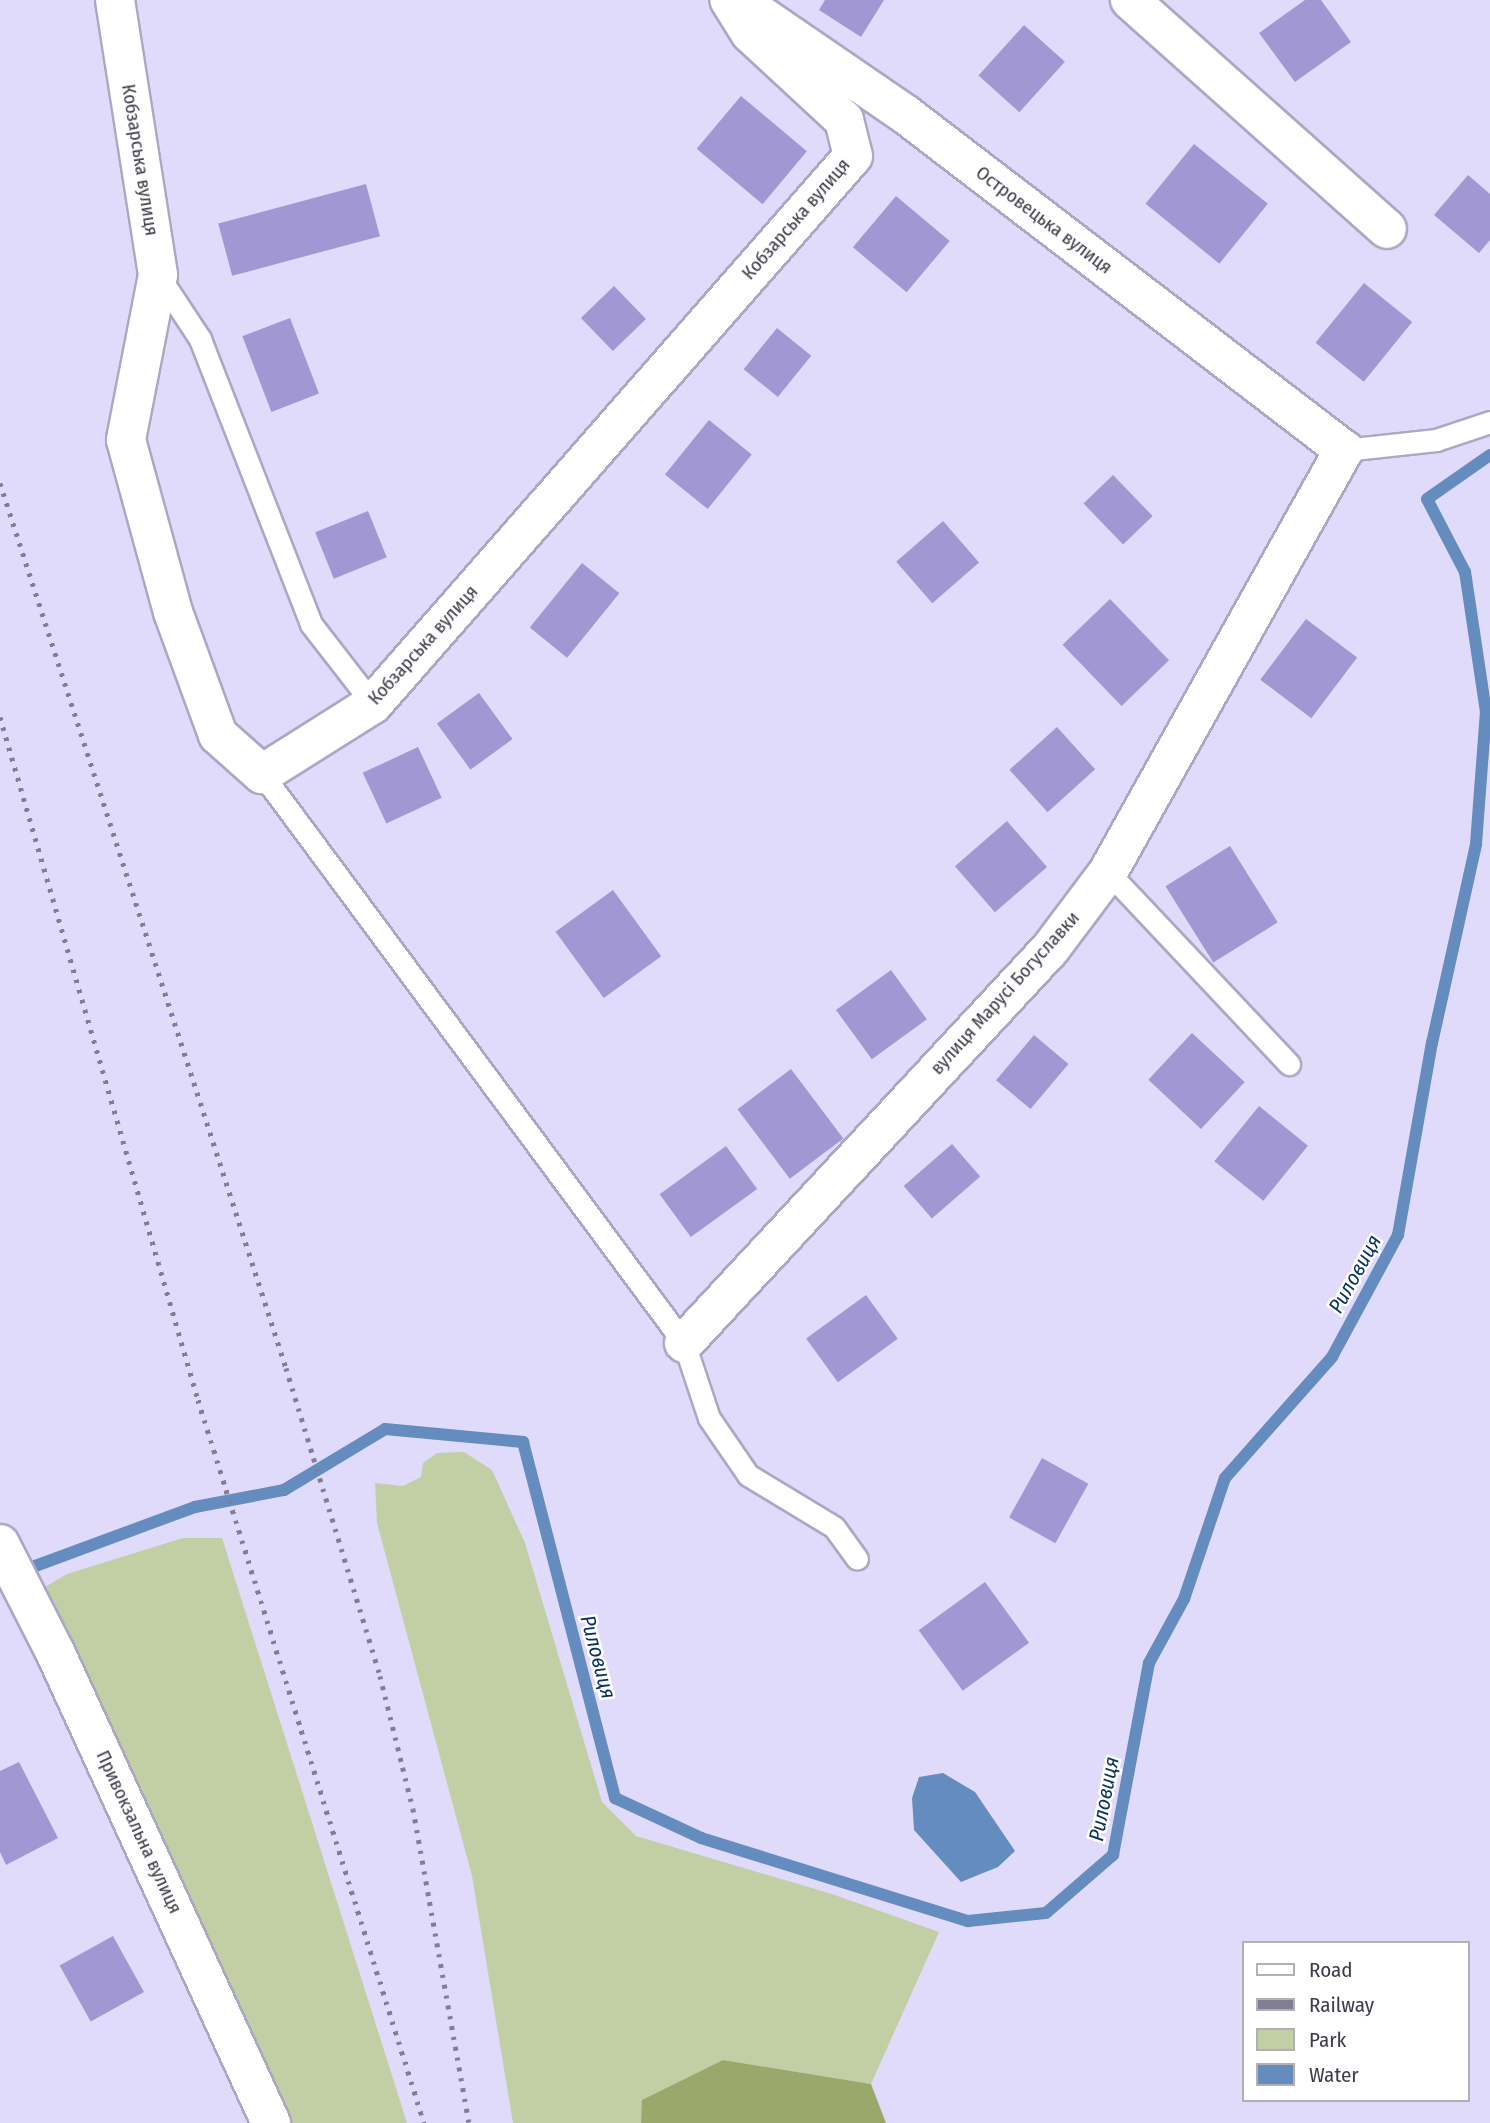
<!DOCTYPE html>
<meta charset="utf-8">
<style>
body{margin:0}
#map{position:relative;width:1490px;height:2123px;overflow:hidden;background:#e0dbfb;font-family:"Fira Sans Condensed",sans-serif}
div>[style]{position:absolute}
.green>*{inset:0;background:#c2cea4}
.forest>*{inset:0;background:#9aa96b}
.water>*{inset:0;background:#658cbe}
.stream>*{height:12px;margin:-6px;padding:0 6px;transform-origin:6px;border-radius:6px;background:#658cbe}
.building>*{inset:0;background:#a197d2;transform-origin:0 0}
.roads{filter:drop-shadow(2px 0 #aba7c5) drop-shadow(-2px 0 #aba7c5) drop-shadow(0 2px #aba7c5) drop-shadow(0 -2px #aba7c5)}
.lane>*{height:21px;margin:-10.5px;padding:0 10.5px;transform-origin:10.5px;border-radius:10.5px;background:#fff}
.street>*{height:38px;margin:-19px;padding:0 19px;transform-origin:19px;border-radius:19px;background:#fff}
.secondary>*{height:38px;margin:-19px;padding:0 19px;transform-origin:19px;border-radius:19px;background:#fff}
.rail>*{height:5px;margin-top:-2.5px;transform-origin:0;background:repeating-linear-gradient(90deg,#817e93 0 3.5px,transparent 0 10.5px)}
span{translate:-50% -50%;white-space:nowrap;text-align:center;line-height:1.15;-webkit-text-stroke:5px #fff;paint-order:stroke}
.street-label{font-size:19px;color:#3c3b47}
.water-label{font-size:21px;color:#083260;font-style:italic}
.legend{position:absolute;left:1242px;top:1941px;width:228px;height:161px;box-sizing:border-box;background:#fff;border:2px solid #b1b1b5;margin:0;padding:9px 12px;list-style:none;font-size:21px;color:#3c3b47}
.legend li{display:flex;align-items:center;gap:14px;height:35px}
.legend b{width:35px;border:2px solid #b1b1b5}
</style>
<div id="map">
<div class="green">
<div style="clip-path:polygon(464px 1452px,492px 1470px,525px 1543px,602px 1802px,636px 1836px,832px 1894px,939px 1932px,871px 2084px,723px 2060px,643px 2100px,641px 2123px,513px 2123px,472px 1876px,377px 1523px,375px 1483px,403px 1486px,421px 1477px,423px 1463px,437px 1453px)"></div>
<div style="clip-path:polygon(183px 1538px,222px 1538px,407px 2123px,269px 2123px,25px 1599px,67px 1574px)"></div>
</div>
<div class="forest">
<div style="clip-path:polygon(723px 2060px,871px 2084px,886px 2123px,641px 2123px,642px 2100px)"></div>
</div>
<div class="water">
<div style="clip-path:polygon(943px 1773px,975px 1792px,1015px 1851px,998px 1867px,961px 1882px,914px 1830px,912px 1798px,919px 1777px)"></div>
</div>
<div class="stream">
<div style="left:19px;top:1572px;width:188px;rotate:-20.3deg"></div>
<div style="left:195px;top:1507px;width:91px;rotate:-10.8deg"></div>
<div style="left:284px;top:1490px;width:118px;rotate:-31.1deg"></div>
<div style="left:385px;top:1429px;width:139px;rotate:5.4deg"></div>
<div style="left:523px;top:1442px;width:368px;rotate:75.5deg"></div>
<div style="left:615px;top:1798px;width:95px;rotate:24.9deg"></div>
<div style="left:701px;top:1838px;width:280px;rotate:17.3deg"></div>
<div style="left:968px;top:1921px;width:78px;rotate:-5.9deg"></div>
<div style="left:1046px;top:1913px;width:89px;rotate:-40.9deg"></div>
<div style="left:1113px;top:1855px;width:195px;rotate:-79.4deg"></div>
<div style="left:1149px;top:1663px;width:73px;rotate:-61.3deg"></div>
<div style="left:1184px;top:1599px;width:128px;rotate:-71.3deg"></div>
<div style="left:1225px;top:1478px;width:162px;rotate:-48.5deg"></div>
<div style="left:1332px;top:1357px;width:139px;rotate:-61.6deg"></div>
<div style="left:1398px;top:1235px;width:195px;rotate:-80deg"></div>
<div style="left:1432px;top:1043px;width:204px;rotate:-77.5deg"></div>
<div style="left:1476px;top:844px;width:132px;rotate:-85.7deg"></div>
<div style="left:1486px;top:712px;width:142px;rotate:-98.5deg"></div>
<div style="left:1465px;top:572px;width:82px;rotate:-117.5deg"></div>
<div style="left:1427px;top:499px;width:77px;rotate:-34.9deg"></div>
</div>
<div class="building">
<div style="clip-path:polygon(825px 0,884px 0,861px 37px,819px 10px)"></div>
<div style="clip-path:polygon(1305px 0,1321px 0,1351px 42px,1295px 82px,1259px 33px)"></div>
<div style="left:1024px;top:25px;width:55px;height:68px;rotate:42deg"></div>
<div style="left:741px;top:96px;width:86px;height:69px;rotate:40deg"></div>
<div style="left:1194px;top:144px;width:95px;height:77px;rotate:39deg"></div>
<div style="clip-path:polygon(1468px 175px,1490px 194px,1490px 240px,1479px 253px,1434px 215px)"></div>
<div style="left:366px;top:184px;width:54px;height:153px;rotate:75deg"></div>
<div style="left:896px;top:196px;width:70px;height:67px;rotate:40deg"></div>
<div style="left:1364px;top:283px;width:62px;height:77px;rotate:39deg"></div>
<div style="left:614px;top:286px;width:46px;height:46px;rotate:46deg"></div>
<div style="left:290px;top:318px;width:81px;height:51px;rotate:69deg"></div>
<div style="left:777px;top:328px;width:44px;height:53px;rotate:39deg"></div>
<div style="left:709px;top:420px;width:55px;height:70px;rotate:39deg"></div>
<div style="left:1113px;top:475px;width:57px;height:41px;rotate:46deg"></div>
<div style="left:368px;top:511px;width:50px;height:57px;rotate:68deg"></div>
<div style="left:943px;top:521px;width:55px;height:62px;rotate:49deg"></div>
<div style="left:582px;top:563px;width:48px;height:83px;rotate:39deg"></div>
<div style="left:1110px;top:599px;width:85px;height:66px;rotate:46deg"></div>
<div style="left:1306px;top:619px;width:64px;height:76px;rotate:37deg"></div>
<div style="left:479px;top:693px;width:57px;height:52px;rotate:54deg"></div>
<div style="left:1057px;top:727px;width:57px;height:64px;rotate:48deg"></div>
<div style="left:418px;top:747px;width:56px;height:61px;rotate:65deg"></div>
<div style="left:1007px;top:821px;width:61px;height:69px;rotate:49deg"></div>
<div style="left:1230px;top:846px;width:90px;height:76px;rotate:58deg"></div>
<div style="left:613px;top:890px;width:82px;height:71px;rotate:54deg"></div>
<div style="left:891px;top:970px;width:61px;height:68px;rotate:54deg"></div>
<div style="left:1192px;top:1033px;width:72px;height:64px;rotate:43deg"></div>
<div style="left:1034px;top:1035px;width:45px;height:59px;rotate:40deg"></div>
<div style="left:791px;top:1069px;width:87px;height:67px;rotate:53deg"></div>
<div style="left:1259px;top:1106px;width:63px;height:71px;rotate:39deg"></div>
<div style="left:952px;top:1144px;width:43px;height:64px;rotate:49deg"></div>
<div style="left:726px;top:1146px;width:53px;height:82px;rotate:54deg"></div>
<div style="left:866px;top:1295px;width:54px;height:74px;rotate:54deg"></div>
<div style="left:1042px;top:1458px;width:53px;height:68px;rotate:29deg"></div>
<div style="left:985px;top:1582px;width:75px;height:82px;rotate:54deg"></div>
<div style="clip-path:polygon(19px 1762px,58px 1838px,6px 1865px,0 1852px,0 1771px)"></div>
<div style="left:113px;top:1936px;width:64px;height:61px;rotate:61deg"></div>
</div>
<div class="roads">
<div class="lane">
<div style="left:158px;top:275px;width:77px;rotate:56.7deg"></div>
<div style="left:200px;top:339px;width:306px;rotate:68.7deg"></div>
<div style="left:311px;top:624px;width:101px;rotate:52.2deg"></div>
<div style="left:1344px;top:450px;width:93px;rotate:-6.2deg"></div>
<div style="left:1436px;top:440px;width:57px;rotate:-18.4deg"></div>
<div style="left:262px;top:774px;width:708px;rotate:53.44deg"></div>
<div style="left:684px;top:1343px;width:79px;rotate:71.6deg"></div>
<div style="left:709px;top:1418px;width:69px;rotate:55.6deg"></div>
<div style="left:748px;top:1475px;width:100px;rotate:31.2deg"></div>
<div style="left:834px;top:1527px;width:39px;rotate:54deg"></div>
<div style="left:1108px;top:872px;width:264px;rotate:46.7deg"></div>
</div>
<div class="street">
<div style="left:115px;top:0;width:278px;rotate:81.1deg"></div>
<div style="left:158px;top:275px;width:168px;rotate:101deg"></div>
<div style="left:126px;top:440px;width:178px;rotate:74.7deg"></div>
<div style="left:173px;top:612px;width:131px;rotate:69.9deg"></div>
<div style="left:218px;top:735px;width:59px;rotate:41.6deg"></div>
<div style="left:262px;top:774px;width:131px;rotate:-32.2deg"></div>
<div style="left:373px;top:704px;width:728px;rotate:-48.78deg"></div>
<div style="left:853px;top:156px;width:37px;rotate:-104deg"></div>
<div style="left:844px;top:120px;width:128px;rotate:-137.2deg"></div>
<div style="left:750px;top:33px;width:39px;rotate:-122deg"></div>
<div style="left:1130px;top:0;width:344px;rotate:41.7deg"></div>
<div style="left:684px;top:1343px;width:539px;rotate:-47.1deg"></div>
<div style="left:1051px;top:948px;width:95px;rotate:-53.1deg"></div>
<div style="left:1108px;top:872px;width:484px;rotate:-60.8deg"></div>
<div style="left:1344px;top:450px;width:553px;rotate:-142.57deg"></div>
<div style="left:905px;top:114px;width:193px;rotate:-145.6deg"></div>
</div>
<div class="secondary">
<div style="left:0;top:1544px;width:123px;rotate:63deg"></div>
<div style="left:56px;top:1654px;width:516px;rotate:65.37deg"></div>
</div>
</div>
<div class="rail">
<div style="left:0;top:483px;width:930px;rotate:72.09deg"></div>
<div style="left:286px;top:1368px;width:322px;rotate:73deg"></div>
<div style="left:380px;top:1676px;width:137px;rotate:76.1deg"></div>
<div style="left:413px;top:1809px;width:319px;rotate:79.9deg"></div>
<div style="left:0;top:717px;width:711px;rotate:73.83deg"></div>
<div style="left:198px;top:1400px;width:757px;rotate:72.64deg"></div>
</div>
<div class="street-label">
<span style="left:140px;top:160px;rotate:81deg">Кобзарська вулиця</span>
<span style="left:796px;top:219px;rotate:-49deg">Кобзарська вулиця</span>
<span style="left:1044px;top:220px;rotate:37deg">Островецька вулиця</span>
<span style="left:423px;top:645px;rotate:-48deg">Кобзарська вулиця</span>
<span style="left:1005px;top:993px;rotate:-48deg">вулиця Марусі Богуславки</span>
<span style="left:139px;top:1832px;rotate:65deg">Привокзальна вулиця</span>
</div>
<div class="water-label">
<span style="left:1355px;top:1274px;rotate:-61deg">Риловиця</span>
<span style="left:598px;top:1657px;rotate:75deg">Риловиця</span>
<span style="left:1104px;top:1799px;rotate:-79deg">Риловиця</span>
</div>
<ul class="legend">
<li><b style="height:9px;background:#fff"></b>Road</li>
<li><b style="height:9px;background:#817e93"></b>Railway</li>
<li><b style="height:19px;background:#c2cea4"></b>Park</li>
<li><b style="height:19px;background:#658cbe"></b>Water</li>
</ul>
</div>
